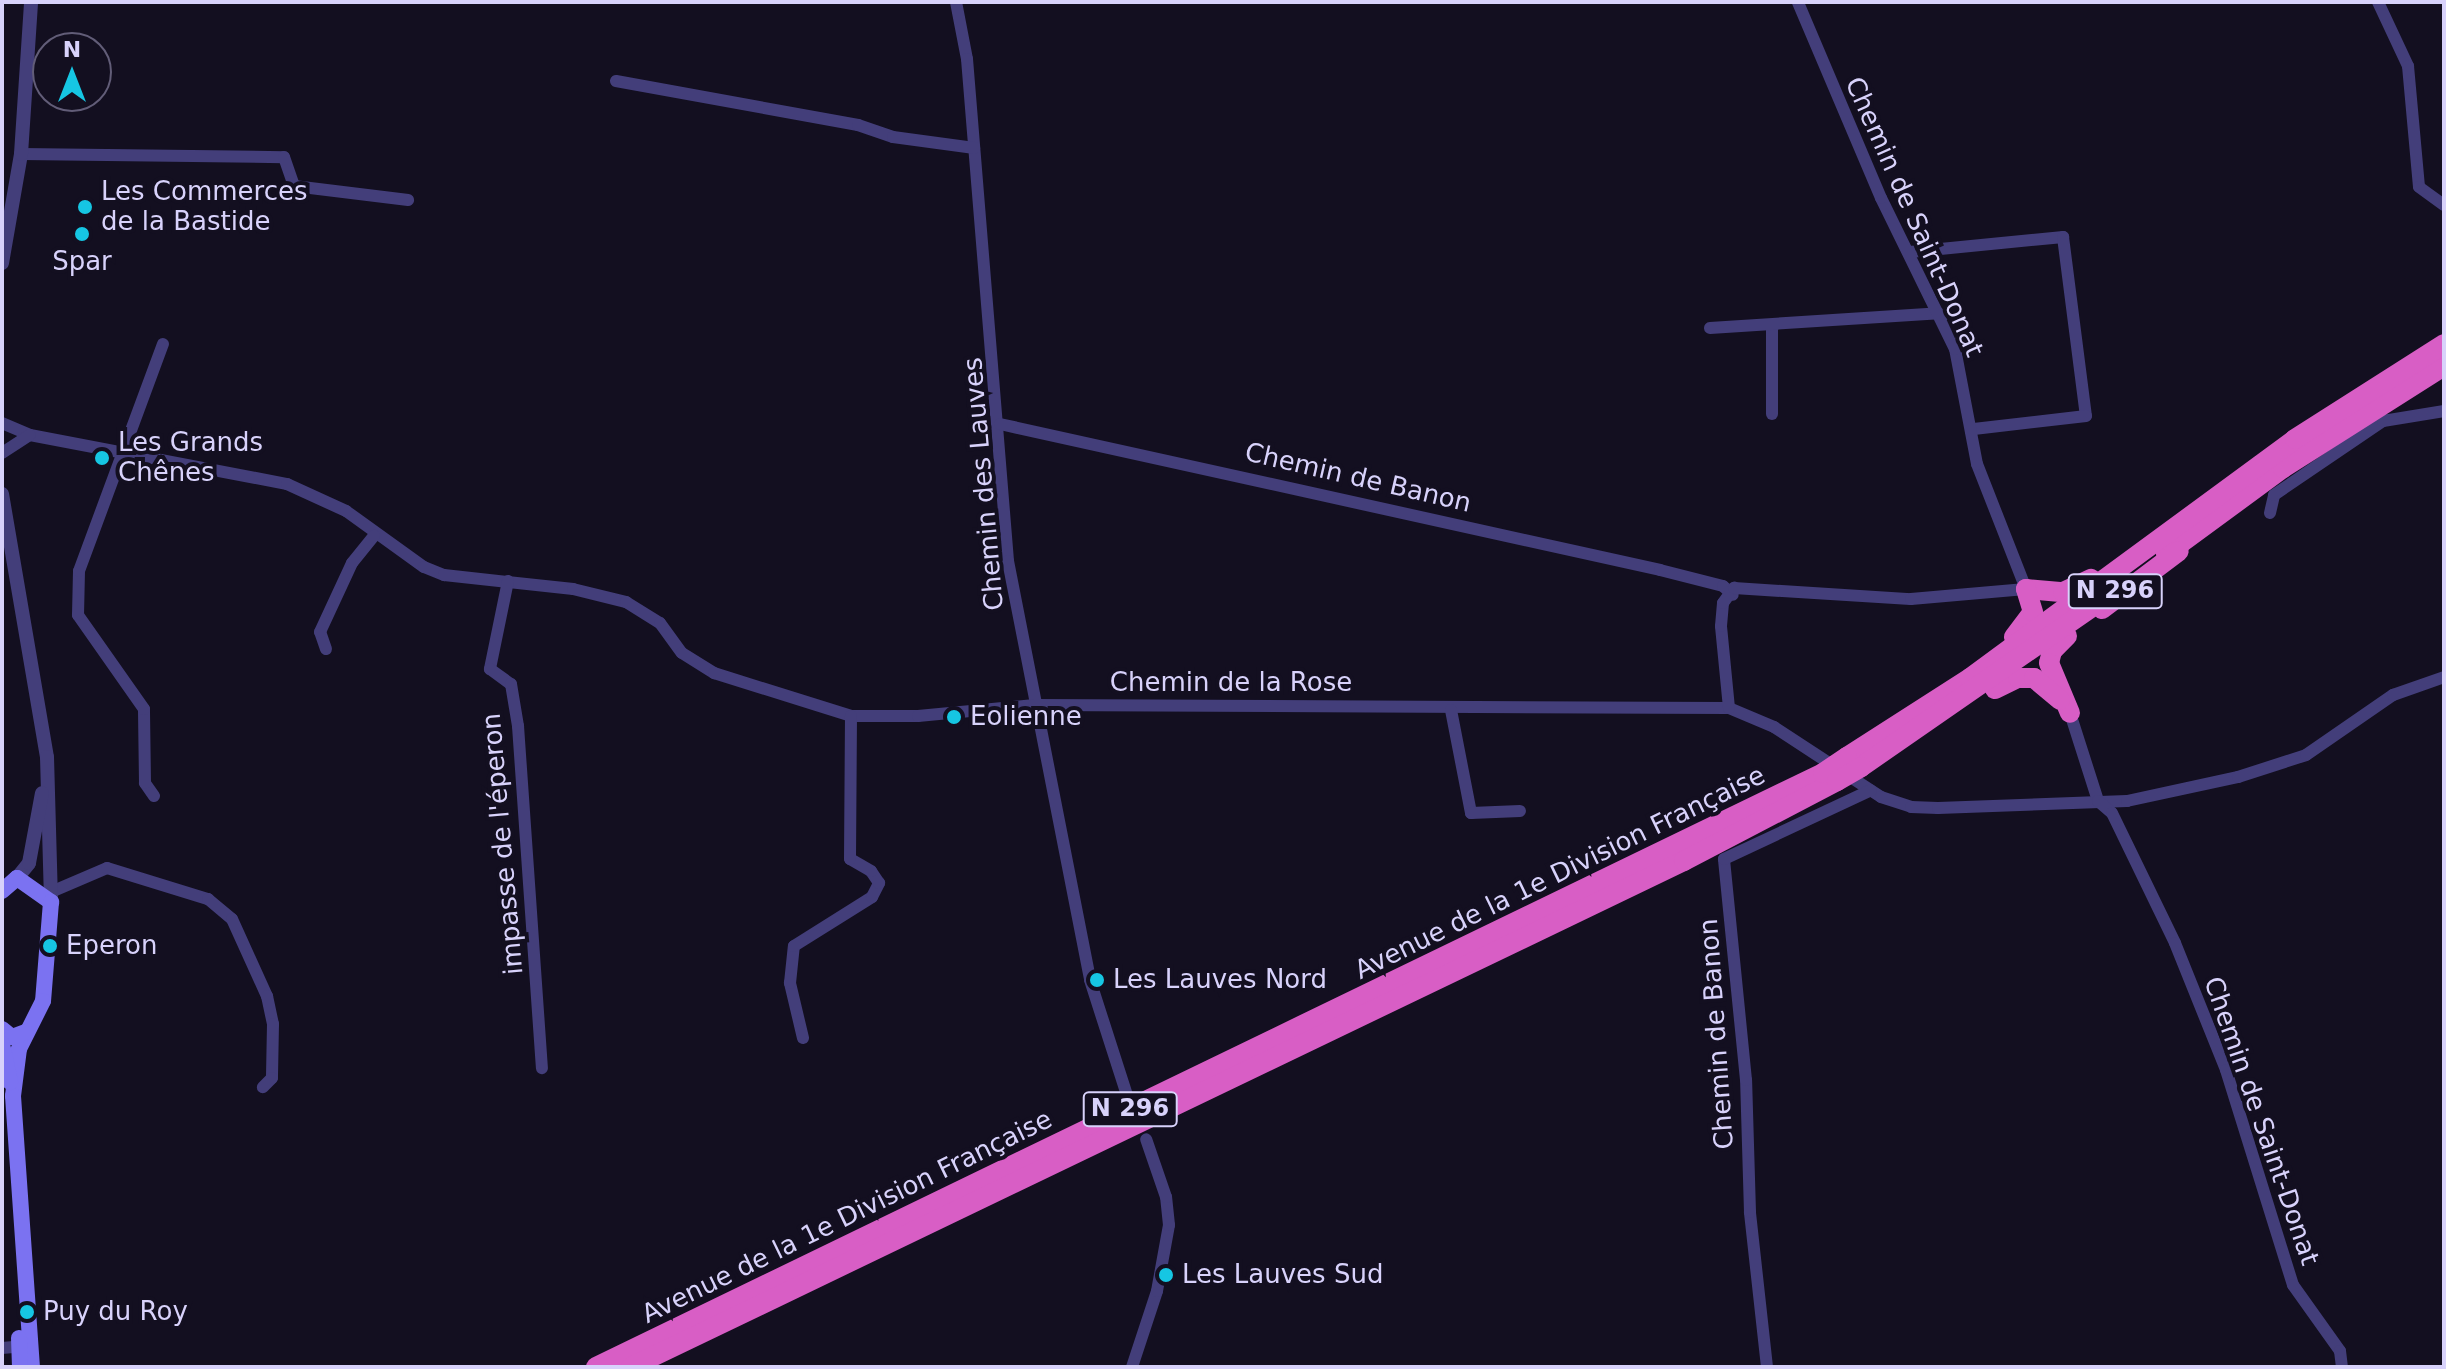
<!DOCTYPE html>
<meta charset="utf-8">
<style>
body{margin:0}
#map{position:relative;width:2446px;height:1369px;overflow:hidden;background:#130f20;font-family:"DejaVu Sans",sans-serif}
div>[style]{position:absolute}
.minor>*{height:12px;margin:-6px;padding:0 6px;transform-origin:6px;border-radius:6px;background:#433e7a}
.tertiary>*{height:14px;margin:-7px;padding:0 7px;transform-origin:7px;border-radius:7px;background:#433e7a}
.secondary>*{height:16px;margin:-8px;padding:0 8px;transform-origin:8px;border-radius:8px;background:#7b72f1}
.trunk>*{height:20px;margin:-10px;padding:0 10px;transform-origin:10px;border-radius:10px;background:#d85ec5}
.trunk-bridge>*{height:20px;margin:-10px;padding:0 10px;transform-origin:10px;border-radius:10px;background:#d85ec5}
.dots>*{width:22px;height:22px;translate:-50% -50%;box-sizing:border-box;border:4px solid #130f20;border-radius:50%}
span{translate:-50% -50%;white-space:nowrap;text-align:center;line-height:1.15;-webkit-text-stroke:8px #130f20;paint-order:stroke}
.shield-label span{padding:2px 6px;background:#130f20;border:2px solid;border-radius:6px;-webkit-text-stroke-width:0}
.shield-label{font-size:24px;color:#d8d2fb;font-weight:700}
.poi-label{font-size:26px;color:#d8d2fb}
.left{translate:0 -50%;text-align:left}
.street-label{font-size:26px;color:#d8d2fb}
.frame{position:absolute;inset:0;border:4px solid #d8d2fb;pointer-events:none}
.north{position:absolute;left:32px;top:32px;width:80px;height:80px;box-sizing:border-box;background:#130f20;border:2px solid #625d78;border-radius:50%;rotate:0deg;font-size:22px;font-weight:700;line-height:32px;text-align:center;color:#d8d2fb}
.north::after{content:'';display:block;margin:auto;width:28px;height:36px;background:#16c6e3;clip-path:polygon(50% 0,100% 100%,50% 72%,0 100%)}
</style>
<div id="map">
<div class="minor">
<div style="left:956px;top:2px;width:58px;rotate:79.1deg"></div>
<div style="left:967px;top:59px;width:504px;rotate:85.33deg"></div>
<div style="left:1008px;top:561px;width:427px;rotate:78.9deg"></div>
<div style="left:1090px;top:980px;width:121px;rotate:72.2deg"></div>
<div style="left:2378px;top:2px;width:71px;rotate:64.9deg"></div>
<div style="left:2408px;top:66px;width:121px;rotate:84.8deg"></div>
<div style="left:2419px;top:187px;width:31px;rotate:36deg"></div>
<div style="left:616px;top:81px;width:246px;rotate:10.3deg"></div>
<div style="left:858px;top:125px;width:37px;rotate:19deg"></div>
<div style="left:893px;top:137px;width:82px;rotate:7.7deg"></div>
<div style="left:21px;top:154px;width:263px;rotate:0.7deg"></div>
<div style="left:284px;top:157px;width:31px;rotate:71deg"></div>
<div style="left:294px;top:186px;width:115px;rotate:7deg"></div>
<div style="left:1910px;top:252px;width:154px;rotate:-5.6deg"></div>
<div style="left:2063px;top:237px;width:180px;rotate:82.7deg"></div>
<div style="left:2086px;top:416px;width:113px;rotate:173.4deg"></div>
<div style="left:1772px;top:325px;width:89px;rotate:90deg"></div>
<div style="left:1710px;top:328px;width:229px;rotate:-3.7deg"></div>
<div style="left:2px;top:423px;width:30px;rotate:23deg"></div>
<div style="left:30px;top:435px;width:262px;rotate:10.8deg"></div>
<div style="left:287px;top:484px;width:65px;rotate:24.6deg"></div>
<div style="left:346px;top:511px;width:96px;rotate:35.7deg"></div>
<div style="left:424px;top:567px;width:22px;rotate:22deg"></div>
<div style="left:444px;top:575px;width:130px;rotate:6.2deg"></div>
<div style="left:573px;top:589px;width:55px;rotate:13.8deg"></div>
<div style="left:626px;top:602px;width:40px;rotate:32deg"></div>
<div style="left:660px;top:623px;width:37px;rotate:54deg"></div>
<div style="left:682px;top:653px;width:38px;rotate:32deg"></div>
<div style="left:714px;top:673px;width:144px;rotate:17.4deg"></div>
<div style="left:851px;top:716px;width:67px"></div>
<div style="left:918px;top:716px;width:117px;rotate:-5.4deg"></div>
<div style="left:1034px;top:705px;width:695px;rotate:0.25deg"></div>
<div style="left:1729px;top:708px;width:49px;rotate:22.9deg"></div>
<div style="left:1774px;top:727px;width:128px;rotate:33.2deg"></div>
<div style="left:1881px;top:797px;width:32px;rotate:18deg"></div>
<div style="left:1911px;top:807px;width:27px;rotate:2deg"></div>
<div style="left:1938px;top:808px;width:189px;rotate:-2.1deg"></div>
<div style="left:2127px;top:801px;width:114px;rotate:-12.2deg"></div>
<div style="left:2238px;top:777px;width:71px;rotate:-17.9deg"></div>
<div style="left:2306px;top:755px;width:106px;rotate:-34.6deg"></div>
<div style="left:2393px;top:695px;width:54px;rotate:-19.4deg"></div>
<div style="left:1000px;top:424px;width:676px;rotate:12.47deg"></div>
<div style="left:1660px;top:570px;width:65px;rotate:14.3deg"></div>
<div style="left:1723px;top:586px;width:13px;rotate:42deg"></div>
<div style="left:2px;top:453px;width:33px;rotate:-33deg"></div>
<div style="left:2270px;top:513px;width:18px;rotate:-77deg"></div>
<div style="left:2274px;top:495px;width:132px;rotate:-34.2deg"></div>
<div style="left:2383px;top:421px;width:62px;rotate:-9.3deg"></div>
<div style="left:508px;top:581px;width:90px;rotate:101.6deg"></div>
<div style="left:490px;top:669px;width:26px;rotate:36deg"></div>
<div style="left:511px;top:684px;width:43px;rotate:80.5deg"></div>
<div style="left:518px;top:726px;width:343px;rotate:86deg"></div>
<div style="left:326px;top:649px;width:18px;rotate:-109deg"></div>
<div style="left:320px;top:632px;width:76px;rotate:-65.1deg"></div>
<div style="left:352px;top:563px;width:35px;rotate:-51deg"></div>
<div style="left:1729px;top:708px;width:82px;rotate:-95.6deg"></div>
<div style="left:1721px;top:626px;width:23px;rotate:-85deg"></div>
<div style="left:1723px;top:603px;width:19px;rotate:-54deg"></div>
<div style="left:1734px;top:588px;width:177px;rotate:3.6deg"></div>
<div style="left:1911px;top:599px;width:115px;rotate:-5deg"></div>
<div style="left:2026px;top:589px;width:134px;rotate:-111.4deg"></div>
<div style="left:1977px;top:464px;width:117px;rotate:-100.8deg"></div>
<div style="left:1955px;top:349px;width:168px;rotate:-116.1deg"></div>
<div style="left:1881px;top:198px;width:213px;rotate:-113deg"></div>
<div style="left:1451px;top:710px;width:105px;rotate:79deg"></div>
<div style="left:1471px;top:813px;width:49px;rotate:-2.3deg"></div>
<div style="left:2070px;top:713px;width:92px;rotate:72.3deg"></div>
<div style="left:154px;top:796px;width:16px;rotate:-125deg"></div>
<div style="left:145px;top:783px;width:74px;rotate:-90.8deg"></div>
<div style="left:144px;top:709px;width:115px;rotate:-125.1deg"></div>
<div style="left:78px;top:615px;width:44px;rotate:-88.7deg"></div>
<div style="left:79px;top:571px;width:242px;rotate:-69.7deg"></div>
<div style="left:2098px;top:801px;width:18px;rotate:41deg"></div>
<div style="left:2112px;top:813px;width:144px;rotate:64.1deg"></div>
<div style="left:2175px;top:943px;width:137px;rotate:68.1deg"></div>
<div style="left:2226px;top:1070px;width:225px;rotate:72.7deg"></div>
<div style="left:2293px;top:1285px;width:81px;rotate:54.5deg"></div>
<div style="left:2340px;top:1351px;width:16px;rotate:83deg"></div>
<div style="left:51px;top:892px;width:61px;rotate:-23.2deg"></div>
<div style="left:107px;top:868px;width:106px;rotate:17.1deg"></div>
<div style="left:208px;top:899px;width:31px;rotate:40deg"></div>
<div style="left:232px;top:919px;width:85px;rotate:65.6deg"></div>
<div style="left:267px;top:996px;width:29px;rotate:78deg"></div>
<div style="left:273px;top:1024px;width:54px;rotate:91.1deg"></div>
<div style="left:272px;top:1078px;width:13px;rotate:135deg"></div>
<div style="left:803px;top:1038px;width:57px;rotate:-103.3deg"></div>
<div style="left:790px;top:983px;width:37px;rotate:-84deg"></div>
<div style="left:794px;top:946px;width:92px;rotate:-32.1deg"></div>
<div style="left:872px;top:897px;width:16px;rotate:-63deg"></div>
<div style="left:879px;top:883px;width:14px;rotate:-124deg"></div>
<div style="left:871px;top:871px;width:24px;rotate:-150deg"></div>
<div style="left:850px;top:859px;width:143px;rotate:-89.6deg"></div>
<div style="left:2px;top:1348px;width:23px;rotate:-5deg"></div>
<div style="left:1132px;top:1367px;width:80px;rotate:-71.8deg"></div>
<div style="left:1157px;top:1291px;width:67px;rotate:-79.7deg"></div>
<div style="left:1169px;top:1225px;width:28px;rotate:-96deg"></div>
<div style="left:1166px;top:1197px;width:61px;rotate:-109deg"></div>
<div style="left:1767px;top:1367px;width:156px;rotate:-96.3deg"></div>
<div style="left:1750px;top:1212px;width:132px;rotate:-91.7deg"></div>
<div style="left:1746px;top:1080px;width:222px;rotate:-95.7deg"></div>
<div style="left:1724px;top:859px;width:162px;rotate:-25.1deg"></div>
</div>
<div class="tertiary">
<div style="left:2px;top:263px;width:111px;rotate:-80.1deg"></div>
<div style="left:21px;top:154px;width:152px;rotate:-86.2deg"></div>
<div style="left:2px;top:494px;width:267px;rotate:80.3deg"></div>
<div style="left:47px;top:757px;width:145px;rotate:88.4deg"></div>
<div style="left:17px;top:878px;width:19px;rotate:-51deg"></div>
<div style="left:29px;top:863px;width:71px;rotate:-79.5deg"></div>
</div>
<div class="secondary">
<div style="left:2px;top:891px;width:20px;rotate:-41deg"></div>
<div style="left:17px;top:878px;width:42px;rotate:35.2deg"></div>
<div style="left:51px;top:902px;width:99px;rotate:94.6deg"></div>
<div style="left:43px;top:1001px;width:54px;rotate:116.6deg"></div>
<div style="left:19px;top:1049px;width:47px;rotate:97.3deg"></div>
<div style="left:13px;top:1096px;width:272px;rotate:86deg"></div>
<div style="left:2px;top:1029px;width:13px;rotate:39deg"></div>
<div style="left:12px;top:1037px;width:15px;rotate:-20deg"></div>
<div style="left:2px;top:1044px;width:39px;rotate:78deg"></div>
<div style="left:19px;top:1338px;width:29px;rotate:88deg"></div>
</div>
<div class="trunk">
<div style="left:2166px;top:554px;width:145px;rotate:-36.3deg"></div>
<div style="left:2283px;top:468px;width:191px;rotate:-32.4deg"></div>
<div style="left:2026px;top:589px;width:37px;rotate:5deg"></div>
<div style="left:2063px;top:592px;width:31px;rotate:-25deg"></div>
<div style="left:2102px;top:609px;width:96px;rotate:-37deg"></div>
<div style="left:2067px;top:636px;width:21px;rotate:135deg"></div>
<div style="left:2052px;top:651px;width:12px;rotate:104deg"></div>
<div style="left:2049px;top:663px;width:54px;rotate:67.2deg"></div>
<div style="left:2014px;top:637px;width:31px;rotate:-53deg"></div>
<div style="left:2033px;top:612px;width:24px;rotate:-107deg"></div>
<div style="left:1995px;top:689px;width:25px;rotate:-26deg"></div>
<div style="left:2018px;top:678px;width:16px"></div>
<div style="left:2034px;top:678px;width:34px;rotate:40deg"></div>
<div style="left:1847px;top:757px;width:146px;rotate:-32.7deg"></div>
<div style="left:1970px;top:678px;width:403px;rotate:-36.3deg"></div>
<div style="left:2295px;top:439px;width:177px;rotate:-32.5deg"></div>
<div style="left:1861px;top:767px;width:300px;rotate:-34.7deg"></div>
<div style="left:596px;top:1367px;width:1363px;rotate:-25.83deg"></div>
<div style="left:631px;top:1367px;width:1168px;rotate:-25.67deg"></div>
<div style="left:1684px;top:861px;width:173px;rotate:-27.6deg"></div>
</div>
<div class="trunk-bridge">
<div style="left:1823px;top:773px;width:29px;rotate:-34deg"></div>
<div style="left:1837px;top:781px;width:28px;rotate:-30deg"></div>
</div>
<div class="dots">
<div style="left:85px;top:207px;background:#16c6e3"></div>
<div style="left:82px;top:234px;background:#16c6e3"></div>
<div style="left:102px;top:458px;background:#16c6e3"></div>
<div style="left:954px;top:717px;background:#16c6e3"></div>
<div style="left:50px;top:946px;background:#16c6e3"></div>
<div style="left:1097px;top:980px;background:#16c6e3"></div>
<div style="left:1166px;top:1275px;background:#16c6e3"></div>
<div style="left:27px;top:1312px;background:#16c6e3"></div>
</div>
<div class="shield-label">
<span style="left:2115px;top:591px">N 296</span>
<span style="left:1130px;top:1109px">N 296</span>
</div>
<div class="poi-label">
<span class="left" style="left:101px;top:207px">Les Commerces<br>de la Bastide</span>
<span style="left:82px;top:262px">Spar</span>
<span class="left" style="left:118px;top:458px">Les Grands<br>Chênes</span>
<span class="left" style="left:970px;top:717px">Eolienne</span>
<span class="left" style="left:66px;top:946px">Eperon</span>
<span class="left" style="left:1113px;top:980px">Les Lauves Nord</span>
<span class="left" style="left:1182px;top:1275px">Les Lauves Sud</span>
<span class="left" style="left:43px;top:1312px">Puy du Roy</span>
</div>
<div class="street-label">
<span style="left:1914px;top:217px;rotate:66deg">Chemin de Saint-Donat</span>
<span style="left:1358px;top:478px;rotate:13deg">Chemin de Banon</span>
<span style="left:984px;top:484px;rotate:-95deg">Chemin des Lauves</span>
<span style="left:1231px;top:683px">Chemin de la Rose</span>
<span style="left:503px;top:844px;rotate:-95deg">impasse de l'éperon</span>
<span style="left:1560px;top:873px;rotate:-26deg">Avenue de la 1e Division Française</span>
<span style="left:1717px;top:1034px;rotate:-94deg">Chemin de Banon</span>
<span style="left:2261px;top:1121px;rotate:71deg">Chemin de Saint-Donat</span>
<span style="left:847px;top:1217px;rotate:-26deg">Avenue de la 1e Division Française</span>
</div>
<div class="frame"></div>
<div class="north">N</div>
</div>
